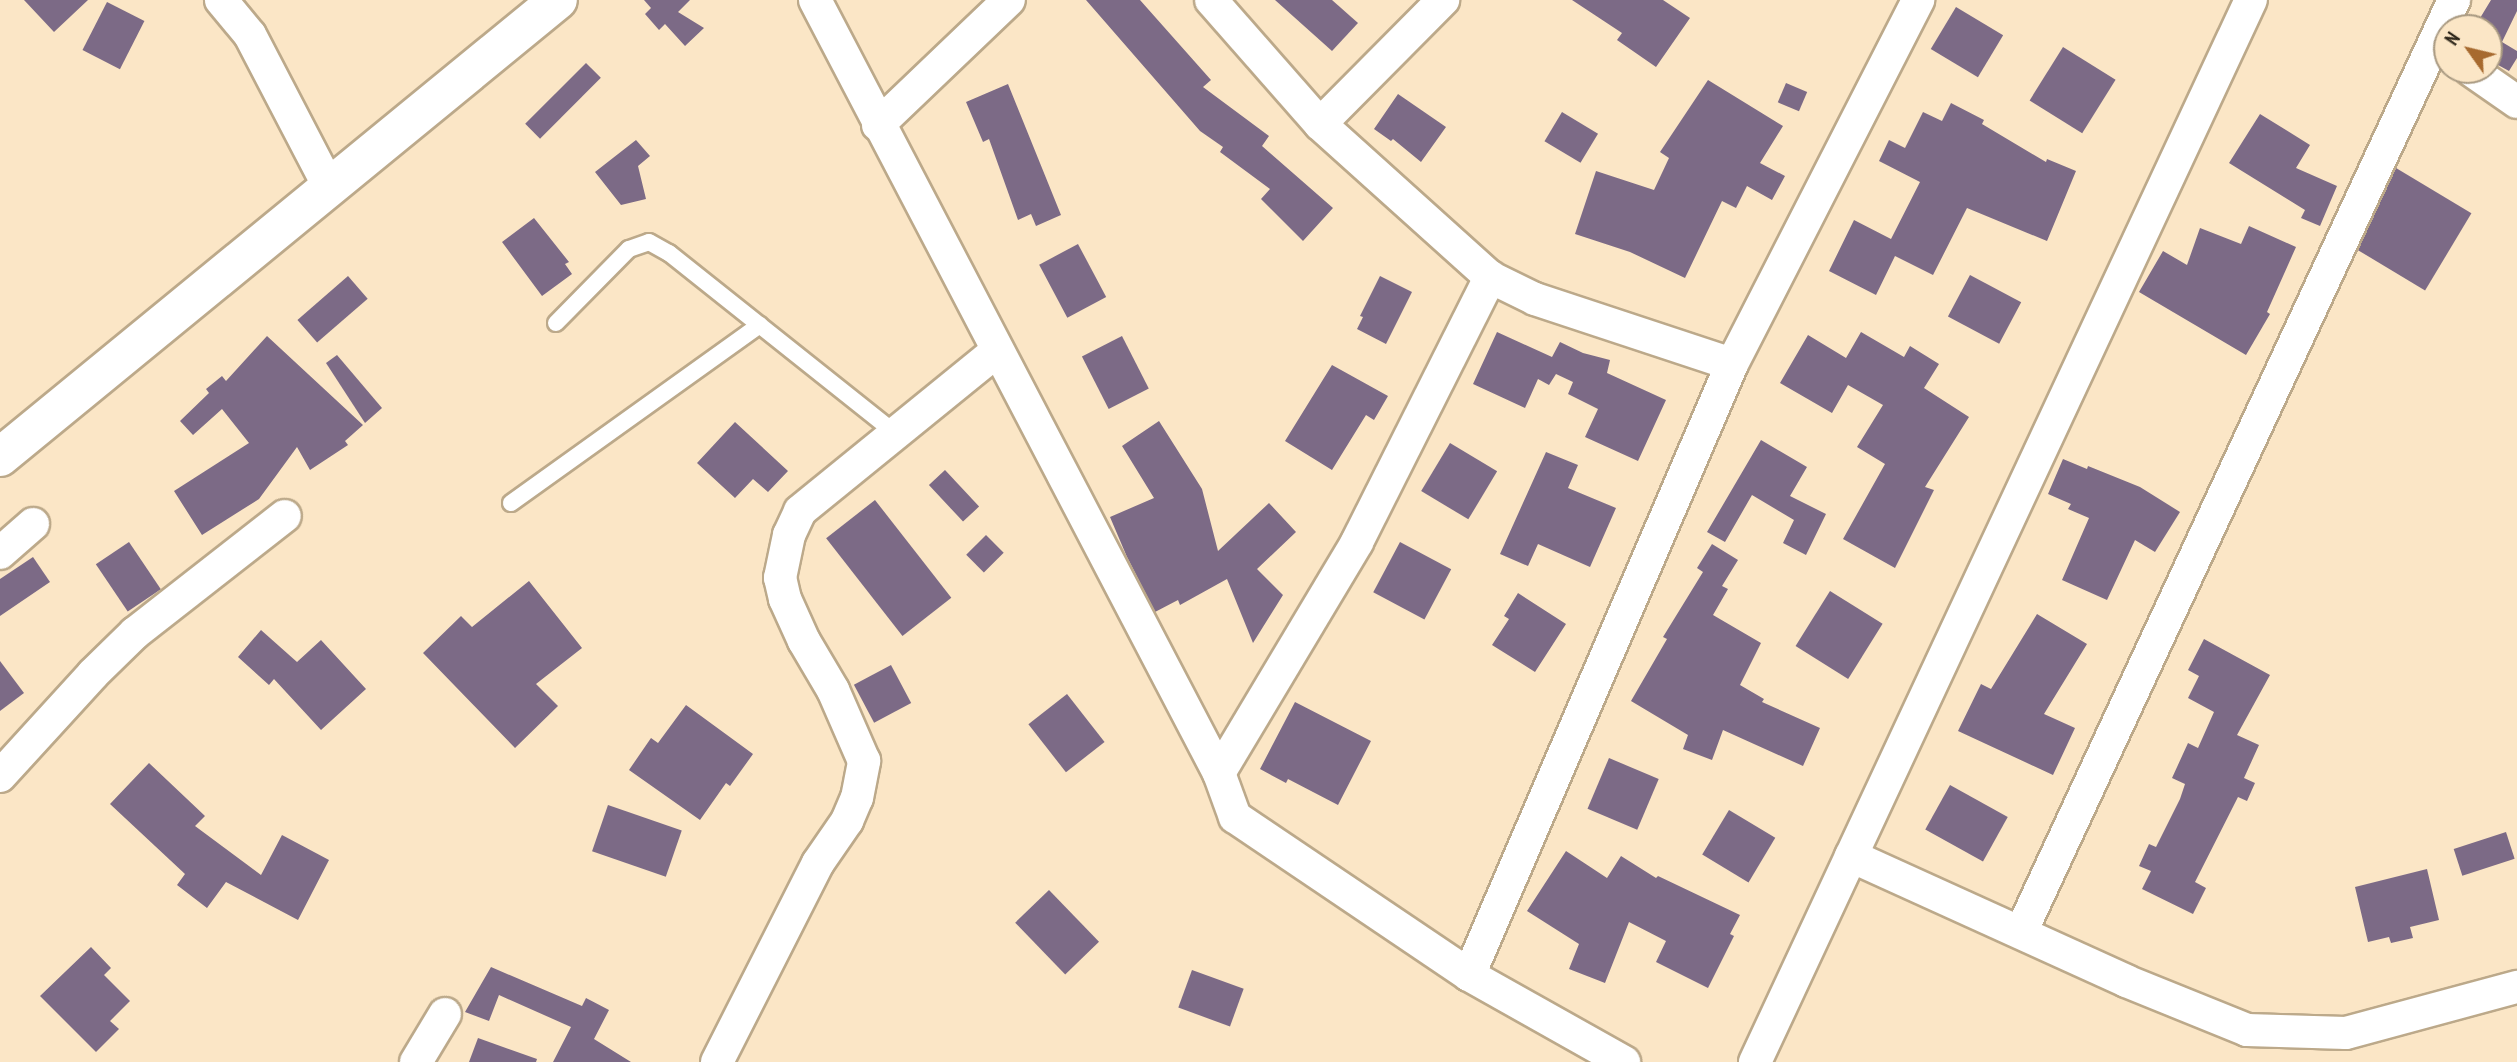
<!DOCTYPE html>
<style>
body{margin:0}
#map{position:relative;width:2517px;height:1062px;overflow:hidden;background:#fbe6c6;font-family:"PT Sans Narrow",sans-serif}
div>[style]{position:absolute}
.building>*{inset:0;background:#7c6a86;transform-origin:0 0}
.roads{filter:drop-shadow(2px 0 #bca98a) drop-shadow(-2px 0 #bca98a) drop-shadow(0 2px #bca98a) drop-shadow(0 -2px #bca98a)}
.lane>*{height:16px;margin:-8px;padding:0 8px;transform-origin:8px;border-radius:8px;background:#fff}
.street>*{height:32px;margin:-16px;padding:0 16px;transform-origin:16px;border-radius:16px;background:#fff}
.secondary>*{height:38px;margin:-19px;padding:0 19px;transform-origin:19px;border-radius:19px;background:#fff}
span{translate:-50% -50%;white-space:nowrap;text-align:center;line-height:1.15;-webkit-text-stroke:7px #fbe6c6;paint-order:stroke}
.north{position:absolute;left:2433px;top:14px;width:70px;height:70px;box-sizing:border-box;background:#fbe6c6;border:2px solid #a99a82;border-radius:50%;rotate:304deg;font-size:19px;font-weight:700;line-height:28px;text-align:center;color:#2e271b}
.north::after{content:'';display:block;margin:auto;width:24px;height:32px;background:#a76a2f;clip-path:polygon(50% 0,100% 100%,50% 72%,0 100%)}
</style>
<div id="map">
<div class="building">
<div style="clip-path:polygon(24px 0,88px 0,54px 32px)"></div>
<div style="clip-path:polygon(644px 0,690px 0,678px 12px,704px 28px,685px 46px,665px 24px,659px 30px,645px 14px,651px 8px)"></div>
<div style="clip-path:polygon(1086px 0,1140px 0,1211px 80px,1203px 87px,1269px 136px,1262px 146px,1333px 208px,1303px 241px,1261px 199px,1270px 189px,1220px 152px,1223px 147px,1200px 131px)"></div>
<div style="clip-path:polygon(1275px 0,1332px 0,1358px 23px,1332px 51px)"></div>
<div style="clip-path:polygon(1572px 0,1663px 0,1690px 18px,1656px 67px,1617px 40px,1622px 33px)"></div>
<div style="clip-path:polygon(2491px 0,2517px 0,2517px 11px,2502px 42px,2517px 51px,2517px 58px,2509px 71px,2489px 60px,2489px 28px,2474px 28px)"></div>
<div style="left:107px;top:2px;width:42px;height:54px;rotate:27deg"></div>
<div style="left:1956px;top:7px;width:55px;height:49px;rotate:31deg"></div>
<div style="left:2063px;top:47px;width:62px;height:63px;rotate:32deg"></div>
<div style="left:586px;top:63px;width:21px;height:86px;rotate:45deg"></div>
<div style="clip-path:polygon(1708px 80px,1783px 126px,1760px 163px,1785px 176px,1772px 200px,1747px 186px,1736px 208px,1722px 201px,1685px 278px,1630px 252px,1575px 234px,1596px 171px,1654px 190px,1669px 158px,1660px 152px)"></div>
<div style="left:1786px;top:83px;width:23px;height:21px;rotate:23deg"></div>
<div style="clip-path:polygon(1008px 84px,1061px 215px,1036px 226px,1031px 214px,1018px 220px,989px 139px,983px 142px,966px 102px)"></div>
<div style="clip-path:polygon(1398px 94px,1446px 127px,1421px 162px,1393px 139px,1391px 141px,1374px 129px)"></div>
<div style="clip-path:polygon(1951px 103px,1984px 120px,1982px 124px,2046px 162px,2047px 159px,2076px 171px,2047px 241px,1967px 208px,1933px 275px,1895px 256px,1876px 295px,1829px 271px,1854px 220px,1891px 239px,1920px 182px,1879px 161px,1889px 140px,1905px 148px,1923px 112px,1942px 121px)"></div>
<div style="left:1562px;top:112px;width:42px;height:34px;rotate:31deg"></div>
<div style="clip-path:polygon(2260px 114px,2310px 145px,2296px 168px,2337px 186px,2320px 226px,2301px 218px,2305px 210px,2229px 163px)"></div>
<div style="clip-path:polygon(636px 140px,650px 156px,638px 166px,646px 199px,621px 205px,595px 172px)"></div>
<div style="left:2396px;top:168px;width:88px;height:90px;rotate:31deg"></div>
<div style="clip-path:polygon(534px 218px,569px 262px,565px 264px,572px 274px,542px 296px,502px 242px)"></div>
<div style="clip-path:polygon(2249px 226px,2296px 247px,2267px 312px,2270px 314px,2246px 355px,2139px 292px,2163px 251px,2187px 265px,2200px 228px,2241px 244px)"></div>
<div style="left:1078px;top:244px;width:60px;height:44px;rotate:62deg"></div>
<div style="left:1970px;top:275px;width:58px;height:47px;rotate:28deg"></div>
<div style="left:348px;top:276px;width:30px;height:67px;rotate:49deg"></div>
<div style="clip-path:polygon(1380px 276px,1412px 292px,1386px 344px,1357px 329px,1363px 317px,1360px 316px)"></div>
<div style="clip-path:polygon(1497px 332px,1552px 357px,1560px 342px,1583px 353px,1610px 360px,1607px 373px,1666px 400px,1638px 461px,1585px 437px,1598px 409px,1568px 394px,1573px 382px,1556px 374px,1549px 385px,1538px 379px,1525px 408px,1473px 384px)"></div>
<div style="clip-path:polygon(1861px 332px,1904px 357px,1910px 346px,1939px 364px,1924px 388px,1969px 417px,1925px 487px,1934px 490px,1895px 568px,1843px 539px,1885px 464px,1857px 447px,1883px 405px,1848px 385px,1832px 413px,1780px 383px,1808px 335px,1846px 358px)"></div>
<div style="clip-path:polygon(267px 336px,363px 425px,345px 441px,348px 445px,310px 470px,297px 447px,259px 499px,202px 535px,174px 491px,249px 443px,222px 409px,193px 435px,180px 421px,209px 393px,206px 389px,222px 376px,226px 381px)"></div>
<div style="left:1122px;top:336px;width:59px;height:45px;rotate:63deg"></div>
<div style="clip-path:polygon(337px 355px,382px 408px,365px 423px,326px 363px)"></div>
<div style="clip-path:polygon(1332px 365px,1388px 396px,1374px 420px,1366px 415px,1332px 470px,1285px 441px)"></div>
<div style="clip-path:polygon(1159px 421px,1202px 489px,1218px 551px,1269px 503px,1296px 532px,1257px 569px,1283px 595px,1253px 643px,1227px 579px,1180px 605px,1178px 600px,1155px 612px,1127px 557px,1110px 517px,1154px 498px,1122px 446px)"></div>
<div style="clip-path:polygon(735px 422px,788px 471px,768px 492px,753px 479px,735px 498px,697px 463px)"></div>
<div style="clip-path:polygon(1761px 440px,1807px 467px,1790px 496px,1826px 514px,1806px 555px,1783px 543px,1794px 520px,1752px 495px,1725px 542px,1707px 532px)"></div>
<div style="left:1450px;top:443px;width:55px;height:56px;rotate:31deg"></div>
<div style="clip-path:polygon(1546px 452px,1578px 465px,1568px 488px,1616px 508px,1590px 567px,1538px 544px,1528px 566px,1500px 554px)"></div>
<div style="clip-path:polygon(2063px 459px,2087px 469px,2088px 466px,2140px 487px,2180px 512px,2155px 552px,2135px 540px,2107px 600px,2062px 580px,2089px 518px,2068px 509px,2071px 504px,2048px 494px)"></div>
<div style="left:945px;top:470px;width:50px;height:22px;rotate:47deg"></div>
<div style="left:875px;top:500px;width:124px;height:62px;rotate:52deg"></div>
<div style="left:986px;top:535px;width:25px;height:28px;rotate:45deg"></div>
<div style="left:129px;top:542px;width:57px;height:40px;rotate:56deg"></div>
<div style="left:1400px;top:542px;width:58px;height:57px;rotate:28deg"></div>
<div style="clip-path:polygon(1712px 544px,1738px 560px,1722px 586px,1728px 589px,1713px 615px,1761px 643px,1740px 685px,1764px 699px,1762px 702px,1820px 728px,1803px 766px,1723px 730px,1712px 760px,1683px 749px,1688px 735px,1631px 701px,1667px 639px,1663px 637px,1703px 572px,1697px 568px)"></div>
<div style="clip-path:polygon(33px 557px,50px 582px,0 616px,0 579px)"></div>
<div style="clip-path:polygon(529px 581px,582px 648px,536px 684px,558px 706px,515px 748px,423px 653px,461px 616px,472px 627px)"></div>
<div style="left:1830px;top:591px;width:62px;height:65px;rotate:32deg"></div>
<div style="clip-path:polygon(1518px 593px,1566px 624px,1535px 672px,1492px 645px,1509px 619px,1504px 616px)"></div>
<div style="clip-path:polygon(2037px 614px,2087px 644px,2044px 714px,2075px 728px,2053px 775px,1958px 731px,1981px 684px,1991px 689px)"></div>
<div style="clip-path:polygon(261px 630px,297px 662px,321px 640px,366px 689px,321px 730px,274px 679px,269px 685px,238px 657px)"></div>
<div style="clip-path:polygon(2204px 639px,2270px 675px,2237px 735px,2259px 745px,2244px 778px,2255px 783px,2247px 801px,2238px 797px,2195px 882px,2206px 888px,2193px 914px,2142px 889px,2151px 871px,2139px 866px,2149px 844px,2156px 847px,2180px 799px,2185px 784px,2172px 778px,2188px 743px,2198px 748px,2214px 712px,2188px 698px,2199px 676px,2188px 670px)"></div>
<div style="clip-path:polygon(0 661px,24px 693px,0 711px)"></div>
<div style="left:891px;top:665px;width:43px;height:42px;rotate:62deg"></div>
<div style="left:1067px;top:694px;width:61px;height:49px;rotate:52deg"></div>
<div style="clip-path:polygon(1295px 702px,1371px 741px,1338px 805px,1288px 779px,1286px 783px,1260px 769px)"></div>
<div style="clip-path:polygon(686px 705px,753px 754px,730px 786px,726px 783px,700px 820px,629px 770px,651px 738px,658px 743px)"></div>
<div style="left:1609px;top:758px;width:54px;height:55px;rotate:23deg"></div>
<div style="clip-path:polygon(149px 763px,205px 816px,195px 826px,261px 875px,282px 835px,329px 860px,298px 920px,226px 882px,207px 908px,177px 885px,185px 874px,110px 804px)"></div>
<div style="left:1950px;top:785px;width:66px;height:51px;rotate:29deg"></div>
<div style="left:608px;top:805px;width:78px;height:49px;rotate:19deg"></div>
<div style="left:1729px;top:810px;width:54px;height:52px;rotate:31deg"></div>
<div style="left:2506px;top:832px;width:28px;height:55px;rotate:72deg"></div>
<div style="clip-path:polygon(1566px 851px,1607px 878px,1621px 856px,1656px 878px,1658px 876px,1740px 915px,1730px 934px,1734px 936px,1708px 988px,1656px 962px,1666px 941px,1629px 922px,1605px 983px,1569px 969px,1579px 944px,1527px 911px)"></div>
<div style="clip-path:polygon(2427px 869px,2439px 920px,2410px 927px,2413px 938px,2391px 943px,2389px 937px,2368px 942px,2355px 887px)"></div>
<div style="left:1049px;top:890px;width:72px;height:47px;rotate:46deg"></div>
<div style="clip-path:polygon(91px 947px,111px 968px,104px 975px,130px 1001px,110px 1021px,119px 1029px,96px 1052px,40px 996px)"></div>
<div style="clip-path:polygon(491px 967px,582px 1006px,586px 998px,609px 1010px,594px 1039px,631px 1062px,553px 1062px,571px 1027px,499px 995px,489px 1021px,465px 1012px)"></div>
<div style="left:1192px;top:970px;width:55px;height:40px;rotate:20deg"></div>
<div style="clip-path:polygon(478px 1038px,537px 1059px,536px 1062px,469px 1062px)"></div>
</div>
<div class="roads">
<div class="lane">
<div style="left:556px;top:323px;width:104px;rotate:-45.4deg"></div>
<div style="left:629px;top:249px;width:21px;rotate:-19deg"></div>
<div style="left:649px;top:242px;width:23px;rotate:29deg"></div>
<div style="left:669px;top:253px;width:289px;rotate:38.5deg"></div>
<div style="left:511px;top:503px;width:306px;rotate:-35.6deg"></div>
</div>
<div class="street">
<div style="left:221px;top:0;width:45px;rotate:50.4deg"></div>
<div style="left:250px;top:35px;width:171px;rotate:62.5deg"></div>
<div style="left:815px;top:0;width:872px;rotate:62.41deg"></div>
<div style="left:1219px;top:773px;width:47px;rotate:70deg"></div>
<div style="left:1235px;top:817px;width:282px;rotate:34deg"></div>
<div style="left:1469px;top:975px;width:178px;rotate:29.3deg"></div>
<div style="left:1211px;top:0;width:165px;rotate:48.7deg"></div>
<div style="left:1320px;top:124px;width:229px;rotate:42deg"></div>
<div style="left:1490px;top:277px;width:50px;rotate:26.1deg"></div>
<div style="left:1535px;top:299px;width:207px;rotate:18.3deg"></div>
<div style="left:2471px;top:70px;width:56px;rotate:34.8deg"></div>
<div style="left:1320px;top:124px;width:175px;rotate:-45.2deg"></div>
<div style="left:878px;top:125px;width:181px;rotate:-43.7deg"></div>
<div style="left:0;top:553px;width:44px;rotate:-41.3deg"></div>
<div style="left:1219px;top:773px;width:269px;rotate:-59.1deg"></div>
<div style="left:1357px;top:542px;width:297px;rotate:-63.3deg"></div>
<div style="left:0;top:776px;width:138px;rotate:-47.6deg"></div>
<div style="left:93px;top:674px;width:59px;rotate:-44.3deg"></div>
<div style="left:135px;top:633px;width:190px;rotate:-38deg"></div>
<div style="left:1851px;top:856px;width:302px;rotate:24.4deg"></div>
<div style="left:2126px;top:981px;width:131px;rotate:22deg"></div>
<div style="left:2247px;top:1030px;width:99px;rotate:1.7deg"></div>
<div style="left:2346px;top:1033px;width:177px;rotate:-15.1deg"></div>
<div style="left:2021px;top:932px;width:1028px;rotate:-65.08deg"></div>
<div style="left:1469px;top:975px;width:665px;rotate:-66.71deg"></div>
<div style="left:1732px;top:364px;width:409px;rotate:-62.9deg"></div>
<div style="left:416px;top:1062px;width:56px;rotate:-58.9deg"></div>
<div style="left:717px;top:1062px;width:223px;rotate:-63.1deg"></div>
<div style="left:818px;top:863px;width:51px;rotate:-55.4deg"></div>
<div style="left:847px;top:821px;width:25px;rotate:-67deg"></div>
<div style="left:857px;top:798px;width:38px;rotate:-79deg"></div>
<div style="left:864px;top:761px;width:77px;rotate:-113.6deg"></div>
<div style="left:833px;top:690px;width:57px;rotate:-120.6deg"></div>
<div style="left:804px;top:641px;width:46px;rotate:-114.3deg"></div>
<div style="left:785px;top:599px;width:22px;rotate:-103deg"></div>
<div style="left:780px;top:578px;width:44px;rotate:-78.2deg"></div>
<div style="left:789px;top:535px;width:26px;rotate:-65deg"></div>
<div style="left:800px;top:511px;width:254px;rotate:-39.1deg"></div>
<div style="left:1755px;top:1062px;width:1172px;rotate:-64.97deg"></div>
</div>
<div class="secondary">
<div style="left:0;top:457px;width:721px;rotate:-39.32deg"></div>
</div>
</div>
<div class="north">N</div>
</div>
